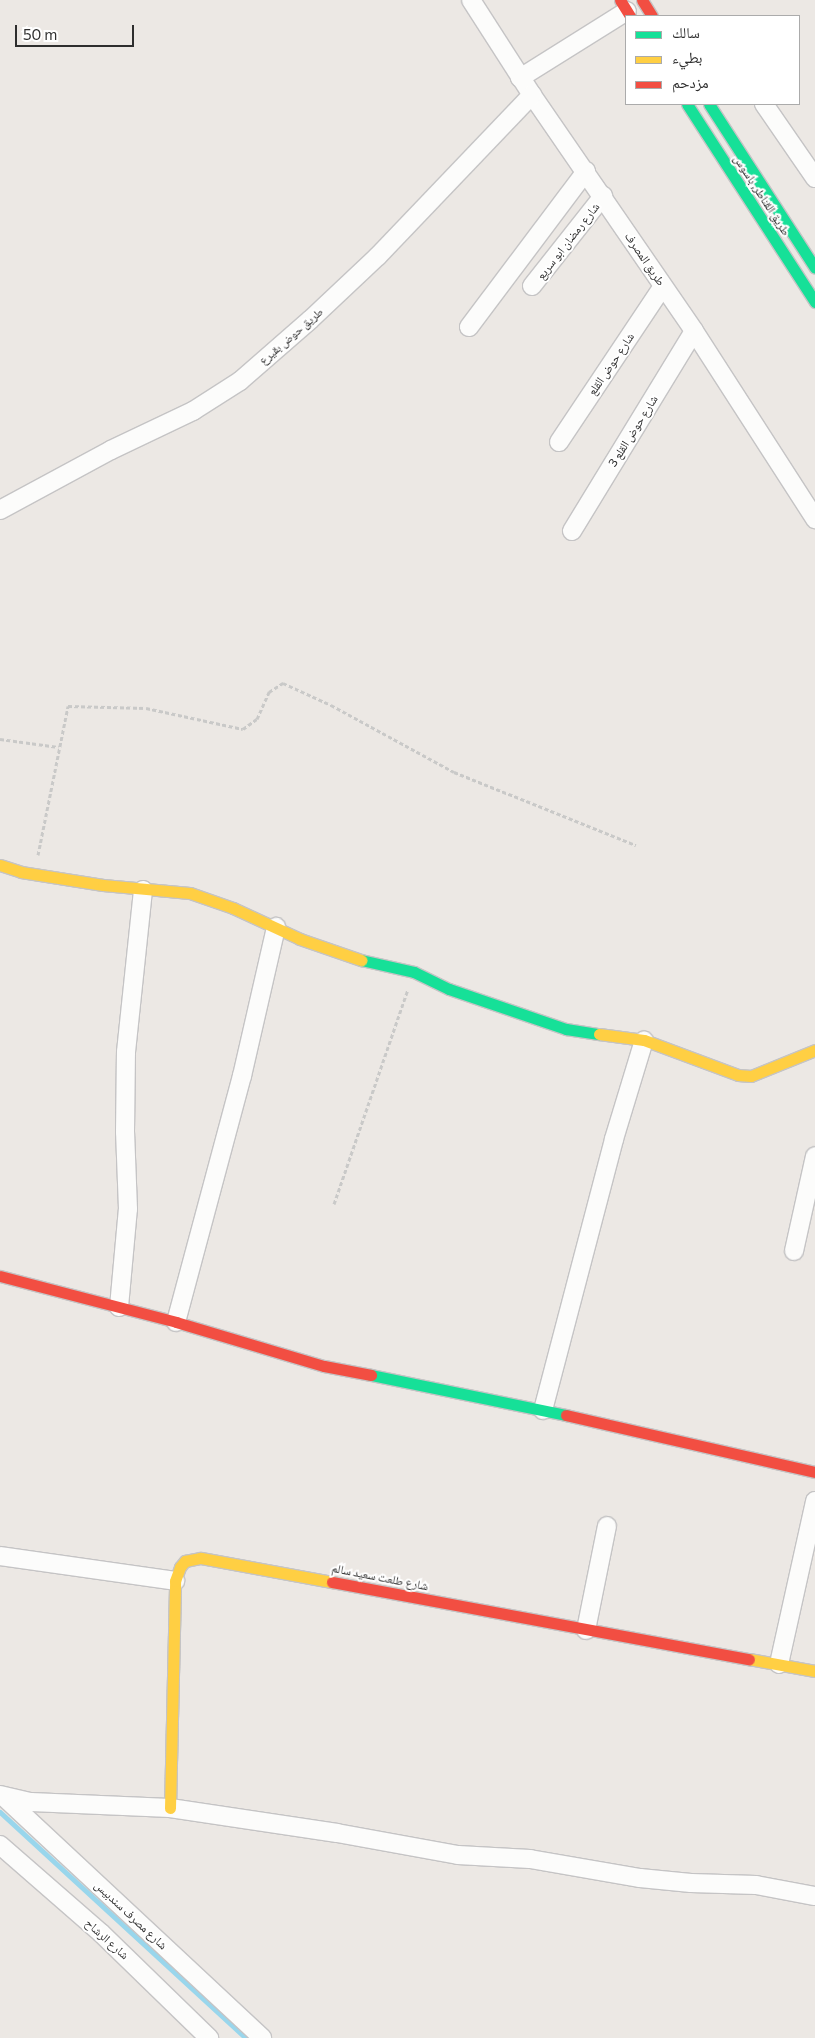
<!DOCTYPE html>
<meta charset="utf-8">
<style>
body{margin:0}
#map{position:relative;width:815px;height:2038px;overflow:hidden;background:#ece8e4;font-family:Commissioner,"Noto Naskh Arabic",sans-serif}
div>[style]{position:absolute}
.stream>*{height:5px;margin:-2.5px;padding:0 2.5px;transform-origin:2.5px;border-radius:2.5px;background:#99d6ec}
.path>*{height:3px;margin-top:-1.5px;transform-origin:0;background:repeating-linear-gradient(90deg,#c9c9c8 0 4px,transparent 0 6.5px)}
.roads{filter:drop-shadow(1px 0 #c5c4c5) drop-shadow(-1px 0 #c5c4c5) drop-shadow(0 1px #c5c4c5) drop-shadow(0 -1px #c5c4c5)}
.street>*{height:18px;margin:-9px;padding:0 9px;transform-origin:9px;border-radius:9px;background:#fcfcfb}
.fast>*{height:11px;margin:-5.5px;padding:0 5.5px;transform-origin:5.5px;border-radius:5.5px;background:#16e098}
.slow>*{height:11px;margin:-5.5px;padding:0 5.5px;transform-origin:5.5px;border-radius:5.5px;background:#ffcf43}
.jam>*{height:11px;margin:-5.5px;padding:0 5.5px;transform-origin:5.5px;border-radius:5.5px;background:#f24e42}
span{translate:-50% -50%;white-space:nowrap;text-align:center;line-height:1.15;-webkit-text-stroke:4px #fff;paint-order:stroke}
.street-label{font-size:12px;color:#2e2e2e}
.legend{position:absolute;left:625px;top:15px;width:175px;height:90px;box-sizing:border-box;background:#fff;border:1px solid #ababab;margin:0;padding:6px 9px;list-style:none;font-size:15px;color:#2e2e2e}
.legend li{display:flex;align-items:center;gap:10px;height:25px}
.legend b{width:25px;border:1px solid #ababab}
.scale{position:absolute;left:15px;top:25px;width:119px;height:22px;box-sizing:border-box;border:2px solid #2e2e2e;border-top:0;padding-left:6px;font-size:15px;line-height:18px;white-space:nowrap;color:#2e2e2e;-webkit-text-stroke:4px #fff;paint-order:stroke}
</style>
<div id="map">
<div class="stream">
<div style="left:0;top:1812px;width:334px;rotate:42.6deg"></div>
</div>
<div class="path">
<div style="left:0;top:739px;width:59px;rotate:7.9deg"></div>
<div style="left:38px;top:855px;width:152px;rotate:-78.6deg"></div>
<div style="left:68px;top:706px;width:78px;rotate:1.5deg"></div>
<div style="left:146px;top:708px;width:99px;rotate:12.2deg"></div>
<div style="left:243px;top:729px;width:17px;rotate:-36deg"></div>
<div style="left:257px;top:719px;width:30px;rotate:-66deg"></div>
<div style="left:269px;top:692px;width:17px;rotate:-33deg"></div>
<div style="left:283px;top:683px;width:53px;rotate:24.6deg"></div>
<div style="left:331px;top:705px;width:140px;rotate:28.6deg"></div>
<div style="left:454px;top:772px;width:196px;rotate:21.9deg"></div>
<div style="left:334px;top:1204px;width:227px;rotate:-71deg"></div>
</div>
<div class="roads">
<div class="street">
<div style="left:471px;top:0;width:113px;rotate:57.3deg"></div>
<div style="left:532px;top:95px;width:286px;rotate:55.5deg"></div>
<div style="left:694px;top:331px;width:224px;rotate:57.2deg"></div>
<div style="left:520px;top:78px;width:126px;rotate:-32.1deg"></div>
<div style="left:764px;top:104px;width:90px;rotate:55.4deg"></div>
<div style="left:532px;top:286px;width:115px;rotate:-51.7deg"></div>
<div style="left:469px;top:327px;width:195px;rotate:-53.1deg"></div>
<div style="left:559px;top:442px;width:187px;rotate:-56.3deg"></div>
<div style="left:0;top:510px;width:126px;rotate:-28.4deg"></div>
<div style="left:111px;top:450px;width:91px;rotate:-25.4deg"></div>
<div style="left:193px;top:411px;width:56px;rotate:-32.6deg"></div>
<div style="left:240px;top:381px;width:93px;rotate:-41.1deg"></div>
<div style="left:310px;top:320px;width:93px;rotate:-43.3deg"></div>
<div style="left:378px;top:256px;width:223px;rotate:-46.3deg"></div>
<div style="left:572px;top:531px;width:234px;rotate:-58.6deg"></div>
<div style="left:794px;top:1251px;width:97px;rotate:-77.5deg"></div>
<div style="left:119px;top:1307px;width:98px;rotate:-84.8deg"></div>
<div style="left:128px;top:1209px;width:77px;rotate:-92.2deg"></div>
<div style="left:125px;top:1132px;width:80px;rotate:-89.3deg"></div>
<div style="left:126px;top:1052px;width:163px;rotate:-84deg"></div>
<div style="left:176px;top:1322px;width:255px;rotate:-75deg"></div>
<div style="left:242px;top:1076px;width:153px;rotate:-77.1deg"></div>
<div style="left:543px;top:1410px;width:280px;rotate:-75.3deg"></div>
<div style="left:614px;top:1139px;width:103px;rotate:-73.1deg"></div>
<div style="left:0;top:1556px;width:177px;rotate:8.1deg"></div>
<div style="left:586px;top:1630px;width:106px;rotate:-78.6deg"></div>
<div style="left:779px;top:1664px;width:167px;rotate:-77.5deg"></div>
<div style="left:0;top:1795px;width:32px;rotate:13deg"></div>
<div style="left:31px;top:1802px;width:139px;rotate:2.5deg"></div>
<div style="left:170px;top:1808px;width:169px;rotate:8.5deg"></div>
<div style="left:337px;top:1833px;width:123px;rotate:10.3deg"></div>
<div style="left:458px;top:1855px;width:72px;rotate:3.2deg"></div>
<div style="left:530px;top:1859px;width:112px;rotate:9.8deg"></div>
<div style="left:640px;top:1878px;width:51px;rotate:5.6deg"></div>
<div style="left:691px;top:1883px;width:65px;rotate:1.8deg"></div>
<div style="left:756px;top:1885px;width:60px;rotate:10.6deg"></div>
<div style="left:4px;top:1797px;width:353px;rotate:43deg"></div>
<div style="left:0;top:1845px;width:134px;rotate:41.1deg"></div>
<div style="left:101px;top:1933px;width:151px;rotate:44.2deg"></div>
</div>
<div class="fast">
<div style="left:687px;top:104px;width:236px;rotate:57.1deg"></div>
<div style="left:709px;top:104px;width:195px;rotate:57.1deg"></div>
<div style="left:361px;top:960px;width:54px;rotate:12.8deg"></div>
<div style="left:414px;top:972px;width:39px;rotate:26deg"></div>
<div style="left:449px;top:989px;width:124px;rotate:18.9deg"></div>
<div style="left:566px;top:1029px;width:33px;rotate:9deg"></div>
<div style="left:371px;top:1375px;width:199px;rotate:11.6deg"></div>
</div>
<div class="slow">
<div style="left:0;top:865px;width:22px;rotate:18deg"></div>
<div style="left:21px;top:872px;width:83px;rotate:9deg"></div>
<div style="left:103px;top:885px;width:87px;rotate:5.3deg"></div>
<div style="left:190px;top:893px;width:46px;rotate:19.2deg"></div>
<div style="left:233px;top:908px;width:74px;rotate:24.8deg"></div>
<div style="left:300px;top:939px;width:65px;rotate:19deg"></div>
<div style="left:599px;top:1034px;width:45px;rotate:7.6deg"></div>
<div style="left:644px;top:1040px;width:100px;rotate:20.4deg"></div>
<div style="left:738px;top:1075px;width:13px;rotate:4deg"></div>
<div style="left:751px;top:1076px;width:69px;rotate:-22.1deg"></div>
<div style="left:749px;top:1659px;width:67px;rotate:10.3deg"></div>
<div style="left:170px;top:1808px;width:227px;rotate:-88.7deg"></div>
<div style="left:175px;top:1581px;width:15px;rotate:-70deg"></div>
<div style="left:180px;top:1567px;width:8px;rotate:-50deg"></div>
<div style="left:185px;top:1561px;width:16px;rotate:-11deg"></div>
<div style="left:201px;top:1558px;width:133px;rotate:10.4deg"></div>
</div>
<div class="jam">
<div style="left:620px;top:0;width:19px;rotate:58deg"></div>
<div style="left:642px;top:0;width:19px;rotate:58deg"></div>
<div style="left:0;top:1276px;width:182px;rotate:14.6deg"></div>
<div style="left:176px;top:1322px;width:154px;rotate:16.6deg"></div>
<div style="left:324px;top:1366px;width:48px;rotate:10.8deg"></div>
<div style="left:566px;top:1415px;width:255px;rotate:12.9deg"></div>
<div style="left:332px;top:1582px;width:424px;rotate:10.5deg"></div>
</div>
</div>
<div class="street-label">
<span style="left:762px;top:195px;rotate:57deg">طريق القناطر, باسوس</span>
<span style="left:568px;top:241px;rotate:-52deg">شارع رمضان ابو سريع</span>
<span style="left:645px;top:259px;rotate:56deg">طريق المصرف</span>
<span style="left:291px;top:336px;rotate:-41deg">طريق حوض بقيرع</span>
<span style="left:611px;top:364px;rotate:-56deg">شارع حوض القلع</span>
<span style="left:633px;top:431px;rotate:-58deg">شارع حوض القلع 3</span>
<span style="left:380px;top:1577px;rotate:11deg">شارع طلعت سعيد سالم</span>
<span style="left:131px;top:1915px;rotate:43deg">شارع مصرف سندبيس</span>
<span style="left:107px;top:1939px;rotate:42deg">شارع الرشاح</span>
</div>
<ul class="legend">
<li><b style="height:6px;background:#16e098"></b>سالك</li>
<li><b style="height:6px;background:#ffcf43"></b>بطيء</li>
<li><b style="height:6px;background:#f24e42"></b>مزدحم</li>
</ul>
<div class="scale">50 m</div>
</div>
